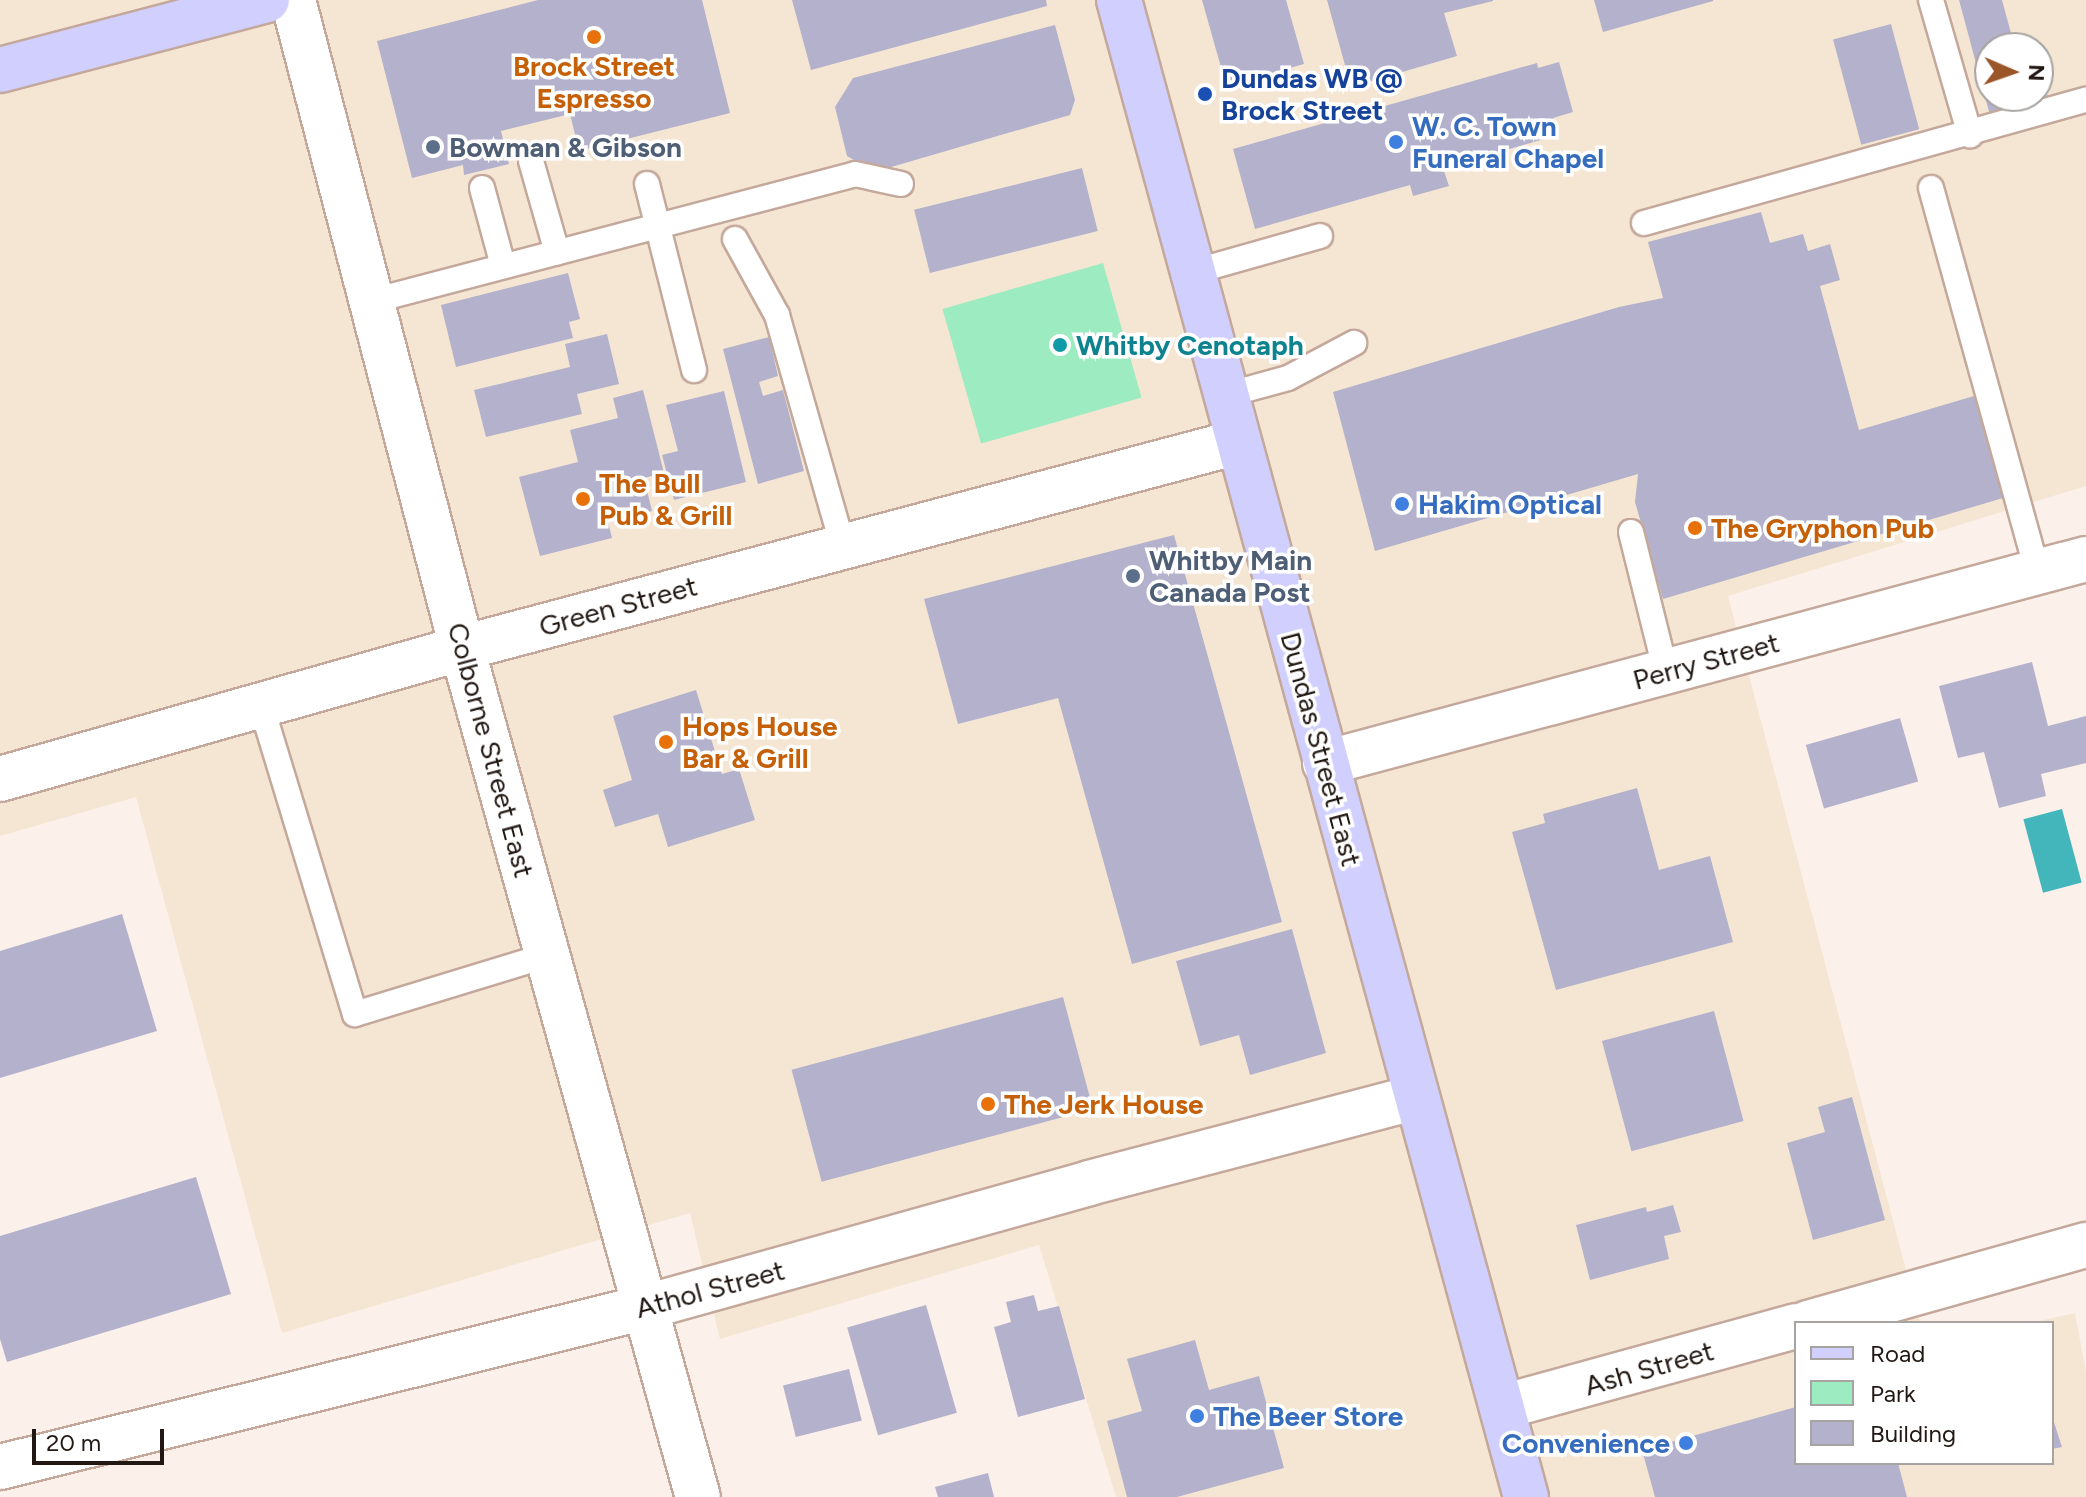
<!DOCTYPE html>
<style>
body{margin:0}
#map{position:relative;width:2086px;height:1497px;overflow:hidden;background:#fcf0ea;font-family:Figtree,sans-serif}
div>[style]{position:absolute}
.commercial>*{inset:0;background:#f5e6d3}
.green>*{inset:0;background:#9debc1;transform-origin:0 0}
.water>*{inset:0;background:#42b6ba;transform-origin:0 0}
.building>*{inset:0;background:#b3b1cb;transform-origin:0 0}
.roads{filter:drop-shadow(2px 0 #c4a89b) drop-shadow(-2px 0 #c4a89b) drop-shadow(0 2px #c4a89b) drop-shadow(0 -2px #c4a89b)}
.service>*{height:24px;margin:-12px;padding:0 12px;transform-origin:12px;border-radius:12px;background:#fff}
.minor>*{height:44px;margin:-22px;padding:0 22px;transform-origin:22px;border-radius:22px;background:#fff}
.primary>*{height:44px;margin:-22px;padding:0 22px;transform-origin:22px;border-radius:22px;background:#d0cffe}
.dots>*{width:22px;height:22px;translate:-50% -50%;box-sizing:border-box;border:4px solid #fff;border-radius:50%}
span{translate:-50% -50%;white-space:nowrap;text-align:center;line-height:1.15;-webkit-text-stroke:7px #fff;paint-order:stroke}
.food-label{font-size:28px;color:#c56008;font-weight:700}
.left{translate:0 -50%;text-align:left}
.transit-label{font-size:28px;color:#164399;font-weight:700}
.shop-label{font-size:28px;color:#366cbe;font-weight:700}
.right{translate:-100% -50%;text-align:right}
.service-label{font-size:28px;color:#4e5e75;font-weight:700}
.culture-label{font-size:28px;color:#0d838f;font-weight:700}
.street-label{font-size:28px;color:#221813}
.legend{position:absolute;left:1794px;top:1321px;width:260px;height:144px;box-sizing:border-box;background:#fff;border:2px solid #a7a3a1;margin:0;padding:10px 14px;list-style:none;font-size:24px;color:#221813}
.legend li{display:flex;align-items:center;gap:16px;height:40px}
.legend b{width:40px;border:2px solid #a7a3a1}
.north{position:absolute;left:1974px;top:32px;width:80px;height:80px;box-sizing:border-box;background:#fff;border:2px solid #a7a3a1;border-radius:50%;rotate:92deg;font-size:22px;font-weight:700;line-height:32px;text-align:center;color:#221813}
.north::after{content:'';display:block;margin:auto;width:28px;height:36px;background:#9a5529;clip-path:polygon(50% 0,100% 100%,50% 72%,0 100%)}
.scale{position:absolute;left:32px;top:1429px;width:132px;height:36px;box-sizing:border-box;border:4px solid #221813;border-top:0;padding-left:10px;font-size:24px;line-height:28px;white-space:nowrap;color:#221813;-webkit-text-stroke:6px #fff;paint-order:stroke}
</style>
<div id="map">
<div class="commercial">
<div style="clip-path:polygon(evenodd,0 0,2086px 0,2086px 486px,1728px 596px,1920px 1323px,1796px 1323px,1796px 1463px,2052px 1463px,2052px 1323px,2030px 1323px,2075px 1313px,2086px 1372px,2086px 1497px,1116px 1497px,1039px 1245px,720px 1339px,690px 1213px,282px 1333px,136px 797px,0 836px,0 0,1990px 48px,2038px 48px,2038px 96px,1990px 96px,1990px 48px)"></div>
</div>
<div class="green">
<div style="left:1103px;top:263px;width:140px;height:167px;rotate:74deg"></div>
</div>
<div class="water">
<div style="left:2062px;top:809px;width:76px;height:40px;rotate:75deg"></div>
</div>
<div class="building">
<div style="clip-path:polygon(538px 0,702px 0,730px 113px,579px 151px,570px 114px,501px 131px,509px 164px,464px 175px,463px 165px,412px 178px,377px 41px)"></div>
<div style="clip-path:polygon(792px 0,1046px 0,1047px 6px,811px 70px)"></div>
<div style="clip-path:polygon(1202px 0,1286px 0,1304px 64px,1226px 85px)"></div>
<div style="clip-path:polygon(1327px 0,1493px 0,1493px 1px,1444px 13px,1457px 56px,1351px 87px)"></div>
<div style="clip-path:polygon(1594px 0,1713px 0,1713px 1px,1603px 32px)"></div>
<div style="clip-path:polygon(1959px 0,2002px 0,2015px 48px,1990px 48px,1990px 96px,2029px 96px,2032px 108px,1991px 119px)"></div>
<div style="left:1891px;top:24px;width:109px;height:60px;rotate:75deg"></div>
<div style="clip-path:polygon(1055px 25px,1075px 100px,1070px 115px,874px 172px,847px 156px,835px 107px,853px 78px)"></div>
<div style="clip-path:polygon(1559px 62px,1573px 112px,1553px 118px,1558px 135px,1443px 168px,1449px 186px,1413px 196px,1410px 185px,1255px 229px,1233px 149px,1537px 63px,1538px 68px)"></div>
<div style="left:1082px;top:168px;width:65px;height:173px;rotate:76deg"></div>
<div style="clip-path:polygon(1761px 212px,1770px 243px,1803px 234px,1808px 251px,1830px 244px,1840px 280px,1820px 286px,1859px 430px,1974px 396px,2003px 498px,1663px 599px,1635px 502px,1638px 474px,1375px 551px,1333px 392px,1619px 307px,1663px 298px,1648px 242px)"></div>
<div style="clip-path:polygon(568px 273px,580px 319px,569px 322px,573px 338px,456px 367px,441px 305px)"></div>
<div style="clip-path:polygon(607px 334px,619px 384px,577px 394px,582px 414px,486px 437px,474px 390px,570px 367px,565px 344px)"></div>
<div style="clip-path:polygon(769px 337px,778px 376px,759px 382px,763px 396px,783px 390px,804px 471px,758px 484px,723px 349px)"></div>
<div style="clip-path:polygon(643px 390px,664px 473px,644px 478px,652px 511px,608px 522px,612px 538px,540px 556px,519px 477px,578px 462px,570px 430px,618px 418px,613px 398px)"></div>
<div style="clip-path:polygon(724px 391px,746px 482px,674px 500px,662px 455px,678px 451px,666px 405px)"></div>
<div style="clip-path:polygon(1174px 535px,1282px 922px,1132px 964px,1058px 698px,958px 724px,924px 599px)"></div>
<div style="clip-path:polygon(2032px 662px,2048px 726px,2086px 716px,2086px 763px,2041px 774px,2046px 796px,1999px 808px,1984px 752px,1958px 758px,1939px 686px)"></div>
<div style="clip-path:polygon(696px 690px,722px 774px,739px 769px,755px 820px,668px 847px,658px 814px,615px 827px,603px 790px,632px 780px,613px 716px)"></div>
<div style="left:1900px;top:718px;width:66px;height:98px;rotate:74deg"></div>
<div style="clip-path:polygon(1637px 788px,1659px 870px,1710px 856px,1733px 942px,1556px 990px,1512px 832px,1545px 823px,1543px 814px)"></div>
<div style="clip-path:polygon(122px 914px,157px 1031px,0 1078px,0 951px)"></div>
<div style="clip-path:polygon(1292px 929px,1326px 1053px,1250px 1075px,1239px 1035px,1200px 1046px,1176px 961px)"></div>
<div style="left:1063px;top:997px;width:116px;height:281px;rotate:75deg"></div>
<div style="left:1714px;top:1011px;width:114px;height:116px;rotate:75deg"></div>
<div style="clip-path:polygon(1852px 1097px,1885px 1220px,1813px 1240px,1787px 1143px,1825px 1132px,1818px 1107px)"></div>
<div style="clip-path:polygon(196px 1177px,231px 1294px,7px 1362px,0 1339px,0 1236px)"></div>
<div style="clip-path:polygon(1673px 1205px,1681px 1232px,1664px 1236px,1669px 1259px,1590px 1280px,1576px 1225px,1646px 1207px,1647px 1212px)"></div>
<div style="clip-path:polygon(1034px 1295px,1038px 1311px,1059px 1306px,1085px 1399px,1018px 1417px,994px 1327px,1011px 1322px,1006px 1302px)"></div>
<div style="left:926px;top:1305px;width:112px;height:82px;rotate:74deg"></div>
<div style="clip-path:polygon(1195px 1340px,1209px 1390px,1259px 1376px,1284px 1468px,1177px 1497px,1127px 1497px,1107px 1421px,1142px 1411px,1127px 1359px)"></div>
<div style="left:849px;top:1369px;width:53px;height:68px;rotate:76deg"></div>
<div style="clip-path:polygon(1796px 1407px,1796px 1463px,1898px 1463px,1907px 1497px,1655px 1497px,1642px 1450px)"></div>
<div style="clip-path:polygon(2052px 1416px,2062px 1447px,2052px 1449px)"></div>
<div style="clip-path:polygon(988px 1473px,994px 1497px,938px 1497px,935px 1487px)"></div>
</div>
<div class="roads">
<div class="service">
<div style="left:1931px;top:0;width:141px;rotate:73.9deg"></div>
<div style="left:531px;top:161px;width:95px;rotate:74.1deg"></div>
<div style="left:647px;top:184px;width:192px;rotate:75.8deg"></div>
<div style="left:482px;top:188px;width:81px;rotate:74.9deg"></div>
<div style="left:1931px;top:188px;width:400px;rotate:74.5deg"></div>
<div style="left:1644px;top:223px;width:459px;rotate:-15.6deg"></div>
<div style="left:735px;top:239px;width:87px;rotate:61.1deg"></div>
<div style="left:777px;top:315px;width:240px;rotate:74.1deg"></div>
<div style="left:1193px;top:272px;width:132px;rotate:-15.8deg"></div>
<div style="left:372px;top:301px;width:499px;rotate:-14.7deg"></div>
<div style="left:855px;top:174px;width:47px;rotate:12.3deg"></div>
<div style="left:1226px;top:395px;width:64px;rotate:-15.3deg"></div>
<div style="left:1288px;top:378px;width:75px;rotate:-27.9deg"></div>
<div style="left:1631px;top:532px;width:144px;rotate:76deg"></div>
<div style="left:261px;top:705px;width:323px;rotate:73.1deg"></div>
<div style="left:355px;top:1014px;width:202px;rotate:-17deg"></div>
</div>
<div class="minor">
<div style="left:293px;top:0;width:670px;rotate:75.38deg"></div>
<div style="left:462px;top:648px;width:881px;rotate:74.47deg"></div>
<div style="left:1325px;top:763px;width:788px;rotate:-15.01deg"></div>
<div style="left:0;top:779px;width:480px;rotate:-15.8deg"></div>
<div style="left:462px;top:648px;width:803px;rotate:-14.87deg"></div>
<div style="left:1808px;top:1323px;width:289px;rotate:-15.7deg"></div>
<div style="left:1502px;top:1407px;width:305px;rotate:-15.4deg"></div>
<div style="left:0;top:1467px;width:666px;rotate:-13.91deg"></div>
<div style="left:646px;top:1307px;width:460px;rotate:-15.6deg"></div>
<div style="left:1089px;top:1183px;width:338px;rotate:-14.7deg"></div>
</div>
<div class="primary">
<div style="left:1119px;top:0;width:1551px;rotate:74.79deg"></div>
<div style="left:0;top:70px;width:276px;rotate:-14.7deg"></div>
</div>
</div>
<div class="dots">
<div style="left:594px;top:37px;background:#e8710a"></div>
<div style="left:1205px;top:94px;background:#1a4fb4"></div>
<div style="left:1396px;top:142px;background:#3f7fe0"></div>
<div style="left:433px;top:147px;background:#5c6f8a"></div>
<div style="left:1060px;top:345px;background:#0f9aa8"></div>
<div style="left:583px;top:499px;background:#e8710a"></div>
<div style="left:1402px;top:504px;background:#3f7fe0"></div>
<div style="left:1695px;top:528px;background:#e8710a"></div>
<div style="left:1133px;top:576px;background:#5c6f8a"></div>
<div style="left:666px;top:742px;background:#e8710a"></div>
<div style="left:988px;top:1104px;background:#e8710a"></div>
<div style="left:1197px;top:1416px;background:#3f7fe0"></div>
<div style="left:1686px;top:1443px;background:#3f7fe0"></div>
</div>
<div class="food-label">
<span style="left:594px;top:82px">Brock Street<br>Espresso</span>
<span class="left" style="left:599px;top:499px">The Bull<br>Pub &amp; Grill</span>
<span class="left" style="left:1711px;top:528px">The Gryphon Pub</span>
<span class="left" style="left:682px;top:742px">Hops House<br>Bar &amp; Grill</span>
<span class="left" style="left:1004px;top:1104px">The Jerk House</span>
</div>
<div class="transit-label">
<span class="left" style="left:1221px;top:94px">Dundas WB @<br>Brock Street</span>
</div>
<div class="shop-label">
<span class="left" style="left:1412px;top:142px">W. C. Town<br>Funeral Chapel</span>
<span class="left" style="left:1418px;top:504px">Hakim Optical</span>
<span class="left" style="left:1213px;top:1416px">The Beer Store</span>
<span class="right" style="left:1670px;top:1443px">Convenience</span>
</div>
<div class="service-label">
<span class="left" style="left:449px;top:147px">Bowman &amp; Gibson</span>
<span class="left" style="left:1149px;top:576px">Whitby Main<br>Canada Post</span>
</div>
<div class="culture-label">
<span class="left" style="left:1076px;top:345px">Whitby Cenotaph</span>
</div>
<div class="street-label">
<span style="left:618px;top:606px;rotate:-15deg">Green Street</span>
<span style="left:1706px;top:661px;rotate:-15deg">Perry Street</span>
<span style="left:1321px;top:749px;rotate:75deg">Dundas Street East</span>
<span style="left:491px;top:750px;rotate:75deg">Colborne Street East</span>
<span style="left:710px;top:1289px;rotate:-15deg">Athol Street</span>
<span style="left:1649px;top:1368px;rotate:-16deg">Ash Street</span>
</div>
<ul class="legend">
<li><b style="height:10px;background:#d0cffe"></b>Road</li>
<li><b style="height:22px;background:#9debc1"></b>Park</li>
<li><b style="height:22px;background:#b3b1cb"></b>Building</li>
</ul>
<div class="north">N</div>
<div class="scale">20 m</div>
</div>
